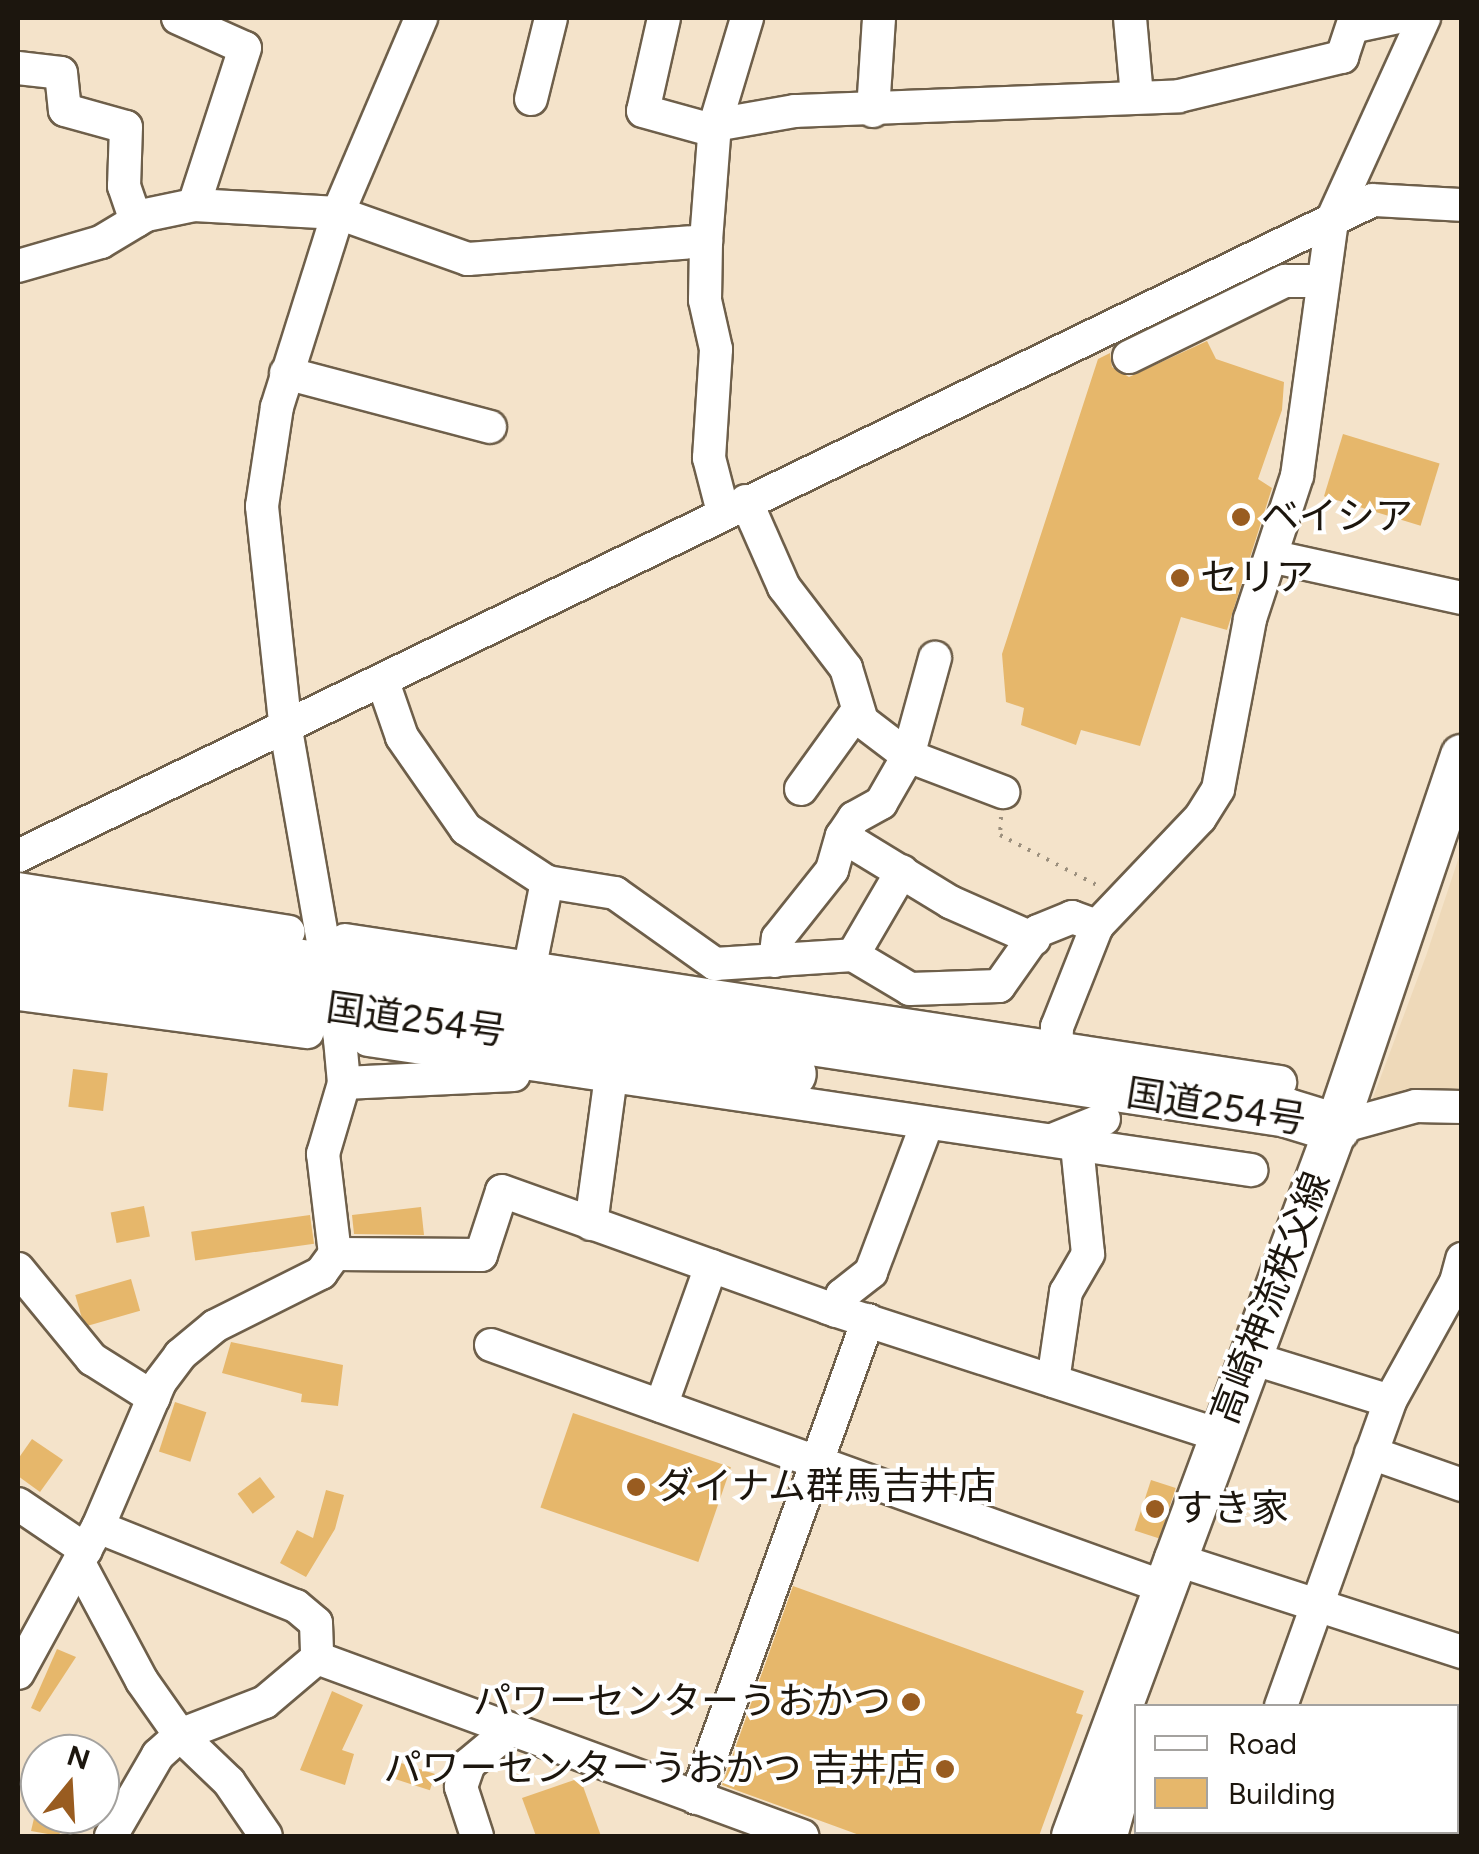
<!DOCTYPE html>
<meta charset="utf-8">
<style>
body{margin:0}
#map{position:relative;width:1479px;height:1854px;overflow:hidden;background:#f4e3ca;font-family:Figtree,"Noto Sans JP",sans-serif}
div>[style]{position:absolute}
.built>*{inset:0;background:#eed9b9}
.building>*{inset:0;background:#e6b76b;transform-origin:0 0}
.path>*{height:4px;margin-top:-2px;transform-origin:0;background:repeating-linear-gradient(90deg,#9b8f7d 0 2.5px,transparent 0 10.5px)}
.roads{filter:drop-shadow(2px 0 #6e5f4a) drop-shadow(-2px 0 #6e5f4a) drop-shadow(0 2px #6e5f4a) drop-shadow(0 -2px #6e5f4a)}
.minor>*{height:32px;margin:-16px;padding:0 16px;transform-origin:16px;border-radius:16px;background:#fff}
.major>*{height:42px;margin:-21px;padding:0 21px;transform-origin:21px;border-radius:21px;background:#fff}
.highway>*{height:48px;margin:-24px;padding:0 24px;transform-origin:24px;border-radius:24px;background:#fff}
.dots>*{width:28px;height:28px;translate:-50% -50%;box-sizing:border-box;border:5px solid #fff;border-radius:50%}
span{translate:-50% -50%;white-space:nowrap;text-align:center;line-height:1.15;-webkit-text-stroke:8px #fff;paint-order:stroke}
.poi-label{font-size:38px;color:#1c160e}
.left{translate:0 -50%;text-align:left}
.right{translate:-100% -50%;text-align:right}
.street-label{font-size:38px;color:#1c160e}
.frame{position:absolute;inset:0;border:20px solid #1c160e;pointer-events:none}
.legend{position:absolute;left:1134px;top:1704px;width:325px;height:130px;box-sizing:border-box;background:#fff;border:2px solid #a4a29f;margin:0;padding:12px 18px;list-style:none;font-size:30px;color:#1c160e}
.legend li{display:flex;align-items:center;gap:20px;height:50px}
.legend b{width:50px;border:2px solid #a4a29f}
.north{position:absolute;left:20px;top:1734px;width:100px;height:100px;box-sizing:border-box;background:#fff;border:2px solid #a4a29f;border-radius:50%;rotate:18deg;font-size:28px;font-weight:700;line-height:40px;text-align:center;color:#1c160e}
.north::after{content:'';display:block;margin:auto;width:35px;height:45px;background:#995c20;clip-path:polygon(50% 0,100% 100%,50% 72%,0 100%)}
</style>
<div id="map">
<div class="built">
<div style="clip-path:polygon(1461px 851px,1461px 1098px,1368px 1111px,1426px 956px)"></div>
</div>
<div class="building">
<div style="clip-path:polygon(1207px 341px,1216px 359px,1284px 382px,1282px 410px,1258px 479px,1272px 488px,1227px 630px,1181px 617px,1140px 746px,1081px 730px,1076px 745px,1021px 725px,1024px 708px,1006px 702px,1002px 654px,1098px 359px,1110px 353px,1112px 367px,1129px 377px)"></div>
<div style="left:1343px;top:434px;width:101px;height:65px;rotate:17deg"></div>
<div style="left:73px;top:1069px;width:35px;height:38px;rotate:7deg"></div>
<div style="left:144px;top:1206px;width:31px;height:34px;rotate:79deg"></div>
<div style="clip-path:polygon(421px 1207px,424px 1235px,354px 1234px,352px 1215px)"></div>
<div style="left:310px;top:1215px;width:29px;height:120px;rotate:82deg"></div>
<div style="left:131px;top:1279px;width:33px;height:58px;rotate:74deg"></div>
<div style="clip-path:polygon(231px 1342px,343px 1365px,338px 1406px,301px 1402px,302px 1394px,222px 1373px)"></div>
<div style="left:175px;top:1402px;width:33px;height:52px;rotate:18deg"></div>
<div style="left:573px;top:1413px;width:167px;height:100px;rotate:19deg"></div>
<div style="clip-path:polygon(32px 1439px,63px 1460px,40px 1492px,18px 1476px,18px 1459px)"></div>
<div style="left:260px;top:1477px;width:25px;height:28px;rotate:53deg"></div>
<div style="left:1151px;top:1480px;width:26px;height:53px;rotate:18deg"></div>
<div style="clip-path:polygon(326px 1490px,344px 1495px,335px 1529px,306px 1577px,280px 1563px,297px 1530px,313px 1538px)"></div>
<div style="clip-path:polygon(793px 1586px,1084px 1691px,1076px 1713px,1083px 1715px,1039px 1836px,862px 1836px,722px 1785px)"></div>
<div style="clip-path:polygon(57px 1649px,76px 1657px,40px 1712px,31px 1708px)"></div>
<div style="clip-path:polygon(332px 1691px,363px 1705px,342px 1750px,354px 1754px,345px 1785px,300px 1770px)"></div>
<div style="left:398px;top:1762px;width:39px;height:17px;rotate:18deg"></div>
<div style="clip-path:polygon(580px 1778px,601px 1836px,536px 1836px,522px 1798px)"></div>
<div style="clip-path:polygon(35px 1814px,65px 1814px,59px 1836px,31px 1831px)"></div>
</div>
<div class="path">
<div style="left:1001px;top:817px;width:18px;rotate:93deg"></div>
<div style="left:1000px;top:835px;width:111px;rotate:27.3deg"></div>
</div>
<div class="roads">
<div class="minor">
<div style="left:178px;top:18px;width:73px;rotate:24.1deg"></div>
<div style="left:245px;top:48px;width:165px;rotate:108deg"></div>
<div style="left:664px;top:18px;width:95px;rotate:102.7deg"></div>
<div style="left:643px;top:111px;width:75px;rotate:15.5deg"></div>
<div style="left:1130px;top:18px;width:79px;rotate:84.9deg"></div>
<div style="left:1356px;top:26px;width:40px;rotate:-12deg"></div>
<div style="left:18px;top:68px;width:43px;rotate:6.6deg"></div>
<div style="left:61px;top:73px;width:37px;rotate:84deg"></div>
<div style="left:65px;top:110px;width:63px;rotate:15.6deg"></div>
<div style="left:126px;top:127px;width:59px;rotate:91.9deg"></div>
<div style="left:124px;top:186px;width:37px;rotate:71deg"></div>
<div style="left:531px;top:99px;width:83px;rotate:-76.1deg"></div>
<div style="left:873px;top:111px;width:93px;rotate:-86.3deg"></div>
<div style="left:715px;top:125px;width:81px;rotate:-9.9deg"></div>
<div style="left:795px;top:111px;width:384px;rotate:-2.2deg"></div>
<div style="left:1179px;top:96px;width:168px;rotate:-13.5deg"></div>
<div style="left:1342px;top:57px;width:41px;rotate:-71.6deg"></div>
<div style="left:18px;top:266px;width:86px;rotate:-16.1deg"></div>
<div style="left:101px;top:242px;width:52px;rotate:-31deg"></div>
<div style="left:146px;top:215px;width:49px;rotate:-11.8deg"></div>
<div style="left:194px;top:205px;width:144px;rotate:3.2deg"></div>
<div style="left:338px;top:213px;width:138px;rotate:19.5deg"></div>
<div style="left:468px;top:259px;width:239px;rotate:-4.3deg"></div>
<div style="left:1129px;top:357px;width:174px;rotate:-26deg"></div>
<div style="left:1285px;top:281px;width:36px"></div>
<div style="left:286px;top:373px;width:211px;rotate:14.8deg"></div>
<div style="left:746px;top:501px;width:94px;rotate:66.2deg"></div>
<div style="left:784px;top:587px;width:102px;rotate:52.6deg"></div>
<div style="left:846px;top:668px;width:55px;rotate:73.2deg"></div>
<div style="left:862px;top:721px;width:58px;rotate:37.3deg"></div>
<div style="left:908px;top:756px;width:102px;rotate:20.8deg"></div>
<div style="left:723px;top:512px;width:56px;rotate:-104.5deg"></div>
<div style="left:709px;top:458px;width:109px;rotate:-86.3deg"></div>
<div style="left:716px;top:349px;width:50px;rotate:-102.7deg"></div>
<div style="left:705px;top:300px;width:59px;rotate:-89deg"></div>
<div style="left:706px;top:241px;width:116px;rotate:-85.6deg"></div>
<div style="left:715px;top:125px;width:112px;rotate:-73.3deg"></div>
<div style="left:1275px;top:557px;width:191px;rotate:12.4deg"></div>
<div style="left:383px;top:682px;width:58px;rotate:70.9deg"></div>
<div style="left:402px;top:737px;width:112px;rotate:55.2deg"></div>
<div style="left:466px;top:829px;width:97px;rotate:33.2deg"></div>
<div style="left:547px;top:882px;width:69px;rotate:9.2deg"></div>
<div style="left:615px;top:893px;width:123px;rotate:35.4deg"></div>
<div style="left:715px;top:964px;width:138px;rotate:-3.7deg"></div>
<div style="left:853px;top:955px;width:66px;rotate:30.8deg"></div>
<div style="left:910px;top:989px;width:89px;rotate:-1.9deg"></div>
<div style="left:999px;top:986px;width:67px;rotate:-54.7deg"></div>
<div style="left:1038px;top:931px;width:37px;rotate:-22deg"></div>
<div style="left:1072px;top:917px;width:27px;rotate:20deg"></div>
<div style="left:801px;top:789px;width:97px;rotate:-54.2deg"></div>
<div style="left:842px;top:836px;width:127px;rotate:31.4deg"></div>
<div style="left:950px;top:902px;width:92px;rotate:23.8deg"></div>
<div style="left:18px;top:856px;width:1505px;rotate:-25.83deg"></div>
<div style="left:1373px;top:200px;width:89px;rotate:3.2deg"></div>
<div style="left:18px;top:889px;width:274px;rotate:9deg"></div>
<div style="left:345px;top:940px;width:946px;rotate:8.64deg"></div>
<div style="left:853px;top:955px;width:97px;rotate:-59.7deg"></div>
<div style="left:775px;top:961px;width:23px;rotate:-83deg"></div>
<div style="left:778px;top:938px;width:87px;rotate:-51.5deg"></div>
<div style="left:832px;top:870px;width:35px;rotate:-74deg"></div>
<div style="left:842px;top:836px;width:22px;rotate:-56deg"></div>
<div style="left:854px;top:818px;width:31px;rotate:-29deg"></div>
<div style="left:881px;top:803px;width:54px;rotate:-60.1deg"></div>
<div style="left:908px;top:756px;width:102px;rotate:-74.6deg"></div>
<div style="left:530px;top:966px;width:86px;rotate:-78.6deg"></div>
<div style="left:18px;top:994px;width:292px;rotate:7.5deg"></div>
<div style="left:368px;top:1040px;width:893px;rotate:8.38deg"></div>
<div style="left:1055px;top:1082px;width:55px;rotate:-87.9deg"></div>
<div style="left:1057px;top:1027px;width:109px;rotate:-68.4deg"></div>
<div style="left:1097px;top:926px;width:149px;rotate:-46.4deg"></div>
<div style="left:1200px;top:818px;width:34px;rotate:-58deg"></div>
<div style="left:1218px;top:789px;width:173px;rotate:-79.3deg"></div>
<div style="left:1250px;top:619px;width:151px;rotate:-71.8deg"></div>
<div style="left:1297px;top:476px;width:258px;rotate:-82.2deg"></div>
<div style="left:1332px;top:220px;width:222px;rotate:-65.5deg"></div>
<div style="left:344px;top:1083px;width:170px;rotate:-2.7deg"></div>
<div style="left:1336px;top:1128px;width:83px;rotate:-15.4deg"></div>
<div style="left:1416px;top:1106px;width:46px;rotate:1.2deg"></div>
<div style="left:1052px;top:1140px;width:56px;rotate:-22deg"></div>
<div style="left:591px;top:1224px;width:149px;rotate:-82.3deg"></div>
<div style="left:335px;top:1254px;width:146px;rotate:0.4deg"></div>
<div style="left:481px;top:1255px;width:67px;rotate:-71.8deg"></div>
<div style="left:502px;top:1191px;width:346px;rotate:19.7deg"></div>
<div style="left:828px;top:1308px;width:411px;rotate:18deg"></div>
<div style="left:18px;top:1269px;width:117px;rotate:50.6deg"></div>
<div style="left:92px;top:1359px;width:73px;rotate:32.2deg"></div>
<div style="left:836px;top:1311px;width:17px;rotate:-69deg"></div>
<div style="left:842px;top:1295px;width:37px;rotate:-38deg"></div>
<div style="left:871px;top:1272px;width:158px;rotate:-69.3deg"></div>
<div style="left:491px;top:1345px;width:712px;rotate:19.78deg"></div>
<div style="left:1251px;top:1358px;width:145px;rotate:17.2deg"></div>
<div style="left:1053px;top:1381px;width:90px;rotate:-81.7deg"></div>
<div style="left:1066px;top:1292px;width:44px;rotate:-59.9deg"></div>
<div style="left:1088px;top:1254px;width:110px;rotate:-95.8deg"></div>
<div style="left:661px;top:1406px;width:149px;rotate:-70.3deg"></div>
<div style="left:1371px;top:1453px;width:96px;rotate:19.4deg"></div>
<div style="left:18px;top:1504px;width:82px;rotate:34.1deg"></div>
<div style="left:98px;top:1527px;width:213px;rotate:21.8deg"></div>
<div style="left:296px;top:1606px;width:26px;rotate:40deg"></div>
<div style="left:316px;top:1623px;width:35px;rotate:88deg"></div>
<div style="left:1171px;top:1558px;width:306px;rotate:17.9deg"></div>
<div style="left:79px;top:1563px;width:134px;rotate:61.9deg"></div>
<div style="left:142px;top:1681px;width:66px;rotate:54.9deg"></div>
<div style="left:180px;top:1735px;width:68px;rotate:43.8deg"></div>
<div style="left:229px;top:1782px;width:65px;rotate:55.6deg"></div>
<div style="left:18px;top:1673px;width:166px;rotate:-61.3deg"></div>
<div style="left:98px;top:1527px;width:158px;rotate:-66.8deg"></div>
<div style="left:160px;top:1382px;width:34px;rotate:-53deg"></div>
<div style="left:180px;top:1355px;width:45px;rotate:-39.6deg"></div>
<div style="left:215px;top:1326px;width:119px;rotate:-26.6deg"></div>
<div style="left:321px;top:1273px;width:24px;rotate:-54deg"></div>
<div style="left:335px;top:1254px;width:101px;rotate:-96.8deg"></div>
<div style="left:323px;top:1154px;width:74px;rotate:-73.5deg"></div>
<div style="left:344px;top:1083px;width:44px;rotate:-95.2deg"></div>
<div style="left:340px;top:1039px;width:313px;rotate:-99.9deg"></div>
<div style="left:286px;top:731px;width:226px;rotate:-96.1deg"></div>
<div style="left:262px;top:506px;width:100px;rotate:-81.4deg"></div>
<div style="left:277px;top:407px;width:203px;rotate:-72.5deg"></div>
<div style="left:338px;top:213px;width:212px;rotate:-66.9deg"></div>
<div style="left:1281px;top:1706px;width:324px;rotate:-70.3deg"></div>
<div style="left:1390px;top:1401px;width:136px;rotate:-61deg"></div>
<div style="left:1456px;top:1282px;width:24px;rotate:-75deg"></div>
<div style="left:696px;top:1798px;width:508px;rotate:-70.21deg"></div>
<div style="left:111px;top:1836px;width:94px;rotate:-59.9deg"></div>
<div style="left:158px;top:1755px;width:30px;rotate:-42deg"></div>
<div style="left:180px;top:1735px;width:91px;rotate:-21.2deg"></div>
<div style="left:265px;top:1702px;width:68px;rotate:-40.2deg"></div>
<div style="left:317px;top:1658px;width:517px;rotate:20.15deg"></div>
<div style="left:477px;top:1836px;width:52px;rotate:-108.1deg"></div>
<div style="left:461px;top:1787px;width:24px;rotate:-71deg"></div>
<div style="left:469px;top:1764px;width:53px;rotate:-39.7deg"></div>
<div style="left:1111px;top:1836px;width:93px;rotate:-74.5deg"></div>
</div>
<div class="major">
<div style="left:1073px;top:1836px;width:755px;rotate:-69.62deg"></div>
<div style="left:1336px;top:1128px;width:393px;rotate:-71.3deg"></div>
</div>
<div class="highway">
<div style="left:18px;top:921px;width:1283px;rotate:8.6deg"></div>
<div style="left:1287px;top:1113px;width:51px;rotate:17deg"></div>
<div style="left:18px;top:960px;width:782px;rotate:8.38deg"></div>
</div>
</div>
<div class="dots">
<div style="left:1241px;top:517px;background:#995c20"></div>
<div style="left:1180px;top:578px;background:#995c20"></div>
<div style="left:636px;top:1487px;background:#995c20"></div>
<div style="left:1155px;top:1509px;background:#995c20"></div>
<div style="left:911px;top:1702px;background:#995c20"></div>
<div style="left:945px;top:1769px;background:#995c20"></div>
</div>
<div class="poi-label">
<span class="left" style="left:1261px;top:517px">ベイシア</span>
<span class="left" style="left:1200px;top:578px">セリア</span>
<span class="left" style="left:656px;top:1487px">ダイナム群馬吉井店</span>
<span class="left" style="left:1175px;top:1509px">すき家</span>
<span class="right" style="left:891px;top:1702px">パワーセンターうおかつ</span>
<span class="right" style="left:925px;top:1769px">パワーセンターうおかつ 吉井店</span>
</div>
<div class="street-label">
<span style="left:416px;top:1020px;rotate:8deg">国道254号</span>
<span style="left:1216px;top:1107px;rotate:9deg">国道254号</span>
<span style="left:1271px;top:1298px;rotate:-69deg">高崎神流秩父線</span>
</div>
<div class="frame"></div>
<ul class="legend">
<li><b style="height:12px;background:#fff"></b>Road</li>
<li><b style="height:28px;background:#e6b76b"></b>Building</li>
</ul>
<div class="north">N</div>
</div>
